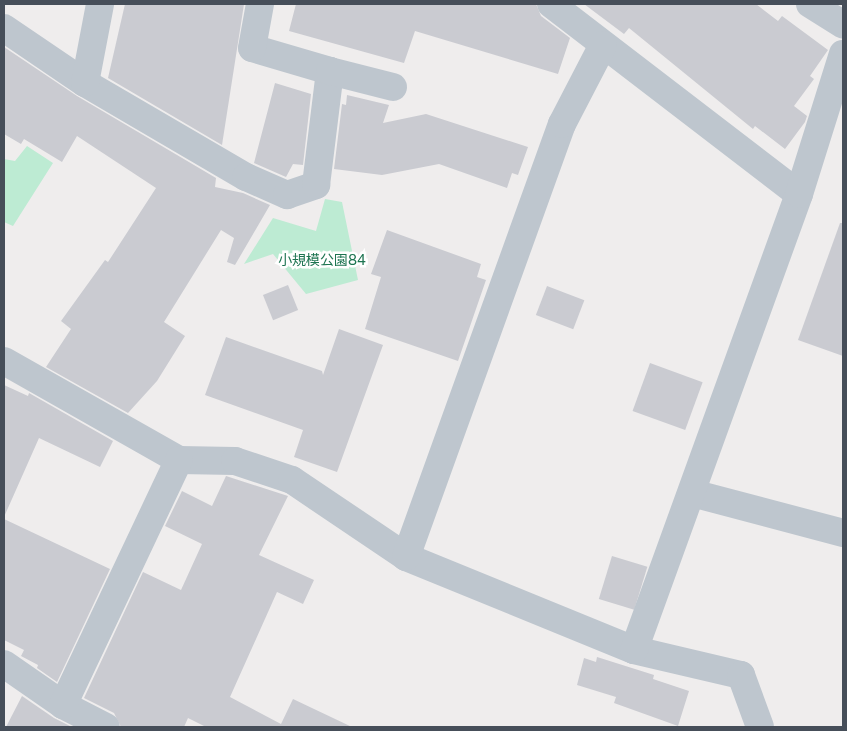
<!DOCTYPE html>
<meta charset="utf-8">
<style>
body{margin:0}
#map{position:relative;width:847px;height:731px;overflow:hidden;background:#efeded;font-family:"Public Sans","Noto Sans JP",sans-serif}
div>[style]{position:absolute}
.green>*{inset:0;background:#bdebd3}
.building>*{inset:0;background:#cacbd1;transform-origin:0 0}
.street>*{height:28px;margin:-14px;padding:0 14px;transform-origin:14px;border-radius:14px;background:#bec6ce}
span{translate:-50% -50%;white-space:nowrap;text-align:center;line-height:1.15;-webkit-text-stroke:5px #fff;paint-order:stroke}
.park-label{font-size:14px;color:#1d7451}
.frame{position:absolute;inset:0;border:5px solid #464e59;pointer-events:none}
</style>
<div id="map">
<div class="green">
<div style="clip-path:polygon(27px 146px,53px 163px,13px 226px,4px 222px,4px 159px,15px 161px)"></div>
<div style="clip-path:polygon(325px 199px,342px 202px,358px 280px,306px 294px,273px 254px,244px 264px,273px 218px,316px 231px)"></div>
</div>
<div class="building">
<div style="clip-path:polygon(125px 4px,244px 4px,222px 145px,108px 78px)"></div>
<div style="clip-path:polygon(296px 4px,536px 4px,541px 16px,570px 38px,558px 74px,415px 31px,404px 63px,289px 31px)"></div>
<div style="clip-path:polygon(584px 4px,756px 4px,778px 21px,782px 16px,828px 50px,810px 76px,814px 79px,794px 106px,807px 116px,805px 122px,785px 149px,755px 126px,753px 129px,629px 28px,624px 34px)"></div>
<div style="clip-path:polygon(4px 47px,77px 96px,216px 178px,215px 187px,243px 193px,270px 205px,235px 265px,227px 262px,234px 238px,221px 230px,164px 322px,185px 336px,157px 381px,128px 413px,46px 367px,71px 329px,61px 321px,105px 260px,108px 262px,156px 188px,77px 136px,62px 162px,24px 139px,21px 144px,4px 134px)"></div>
<div style="clip-path:polygon(275px 83px,311px 94px,303px 165px,293px 164px,286px 177px,254px 163px)"></div>
<div style="clip-path:polygon(347px 95px,389px 105px,383px 123px,426px 114px,528px 147px,518px 175px,512px 173px,507px 188px,439px 164px,382px 175px,334px 169px,342px 104px,346px 105px)"></div>
<div style="clip-path:polygon(840px 223px,843px 223px,843px 356px,798px 340px)"></div>
<div style="clip-path:polygon(387px 230px,481px 264px,477px 277px,486px 280px,458px 361px,365px 329px,381px 277px,371px 274px)"></div>
<div style="left:288px;top:285px;width:27px;height:27px;rotate:68deg"></div>
<div style="left:547px;top:286px;width:40px;height:31px;rotate:21deg"></div>
<div style="clip-path:polygon(339px 329px,383px 345px,337px 472px,294px 457px,303px 430px,205px 395px,226px 337px,322px 371px,323px 375px)"></div>
<div style="left:650px;top:363px;width:56px;height:51px;rotate:20deg"></div>
<div style="clip-path:polygon(4px 385px,28px 396px,29px 393px,113px 441px,100px 467px,39px 438px,4px 517px)"></div>
<div style="clip-path:polygon(226px 476px,288px 496px,259px 555px,314px 580px,303px 604px,277px 592px,230px 697px,281px 724px,293px 699px,352px 727px,206px 727px,188px 718px,184px 727px,121px 727px,114px 713px,84px 698px,143px 572px,181px 590px,202px 544px,165px 526px,182px 491px,212px 506px)"></div>
<div style="clip-path:polygon(4px 519px,110px 569px,57px 682px,37px 668px,38px 665px,21px 656px,24px 650px,4px 640px)"></div>
<div style="left:612px;top:556px;width:37px;height:45px;rotate:17deg"></div>
<div style="clip-path:polygon(597px 657px,654px 675px,653px 679px,689px 691px,678px 726px,614px 703px,616px 697px,577px 685px,584px 658px,596px 662px)"></div>
<div style="clip-path:polygon(22px 696px,54px 718px,72px 727px,6px 727px)"></div>
</div>
<div class="street">
<div style="left:551px;top:4px;width:312px;rotate:37.5deg"></div>
<div style="left:810px;top:4px;width:39px;rotate:32deg"></div>
<div style="left:4px;top:28px;width:98px;rotate:34.2deg"></div>
<div style="left:85px;top:83px;width:186px;rotate:30.3deg"></div>
<div style="left:246px;top:177px;width:45px;rotate:23.7deg"></div>
<div style="left:287px;top:195px;width:31px;rotate:-19deg"></div>
<div style="left:316px;top:185px;width:115px;rotate:-83deg"></div>
<div style="left:330px;top:71px;width:81px;rotate:-163.6deg"></div>
<div style="left:252px;top:48px;width:45px;rotate:-79.7deg"></div>
<div style="left:330px;top:71px;width:65px;rotate:14.3deg"></div>
<div style="left:85px;top:83px;width:80px;rotate:-79.2deg"></div>
<div style="left:4px;top:361px;width:201px;rotate:29.5deg"></div>
<div style="left:179px;top:460px;width:56px;rotate:1deg"></div>
<div style="left:235px;top:461px;width:60px;rotate:18.4deg"></div>
<div style="left:292px;top:480px;width:138px;rotate:34deg"></div>
<div style="left:406px;top:557px;width:246px;rotate:22.2deg"></div>
<div style="left:634px;top:650px;width:110px;rotate:13.2deg"></div>
<div style="left:741px;top:675px;width:55px;rotate:69.9deg"></div>
<div style="left:692px;top:493px;width:156px;rotate:14.8deg"></div>
<div style="left:406px;top:557px;width:460px;rotate:-70.2deg"></div>
<div style="left:562px;top:124px;width:89px;rotate:-62.6deg"></div>
<div style="left:634px;top:650px;width:485px;rotate:-70.1deg"></div>
<div style="left:799px;top:194px;width:147px;rotate:-72.6deg"></div>
<div style="left:4px;top:664px;width:72px;rotate:34.8deg"></div>
<div style="left:63px;top:705px;width:48px;rotate:27.1deg"></div>
<div style="left:63px;top:705px;width:271px;rotate:-64.7deg"></div>
</div>
<div class="park-label">
<span style="left:322px;top:260px">小規模公園84</span>
</div>
<div class="frame"></div>
</div>
